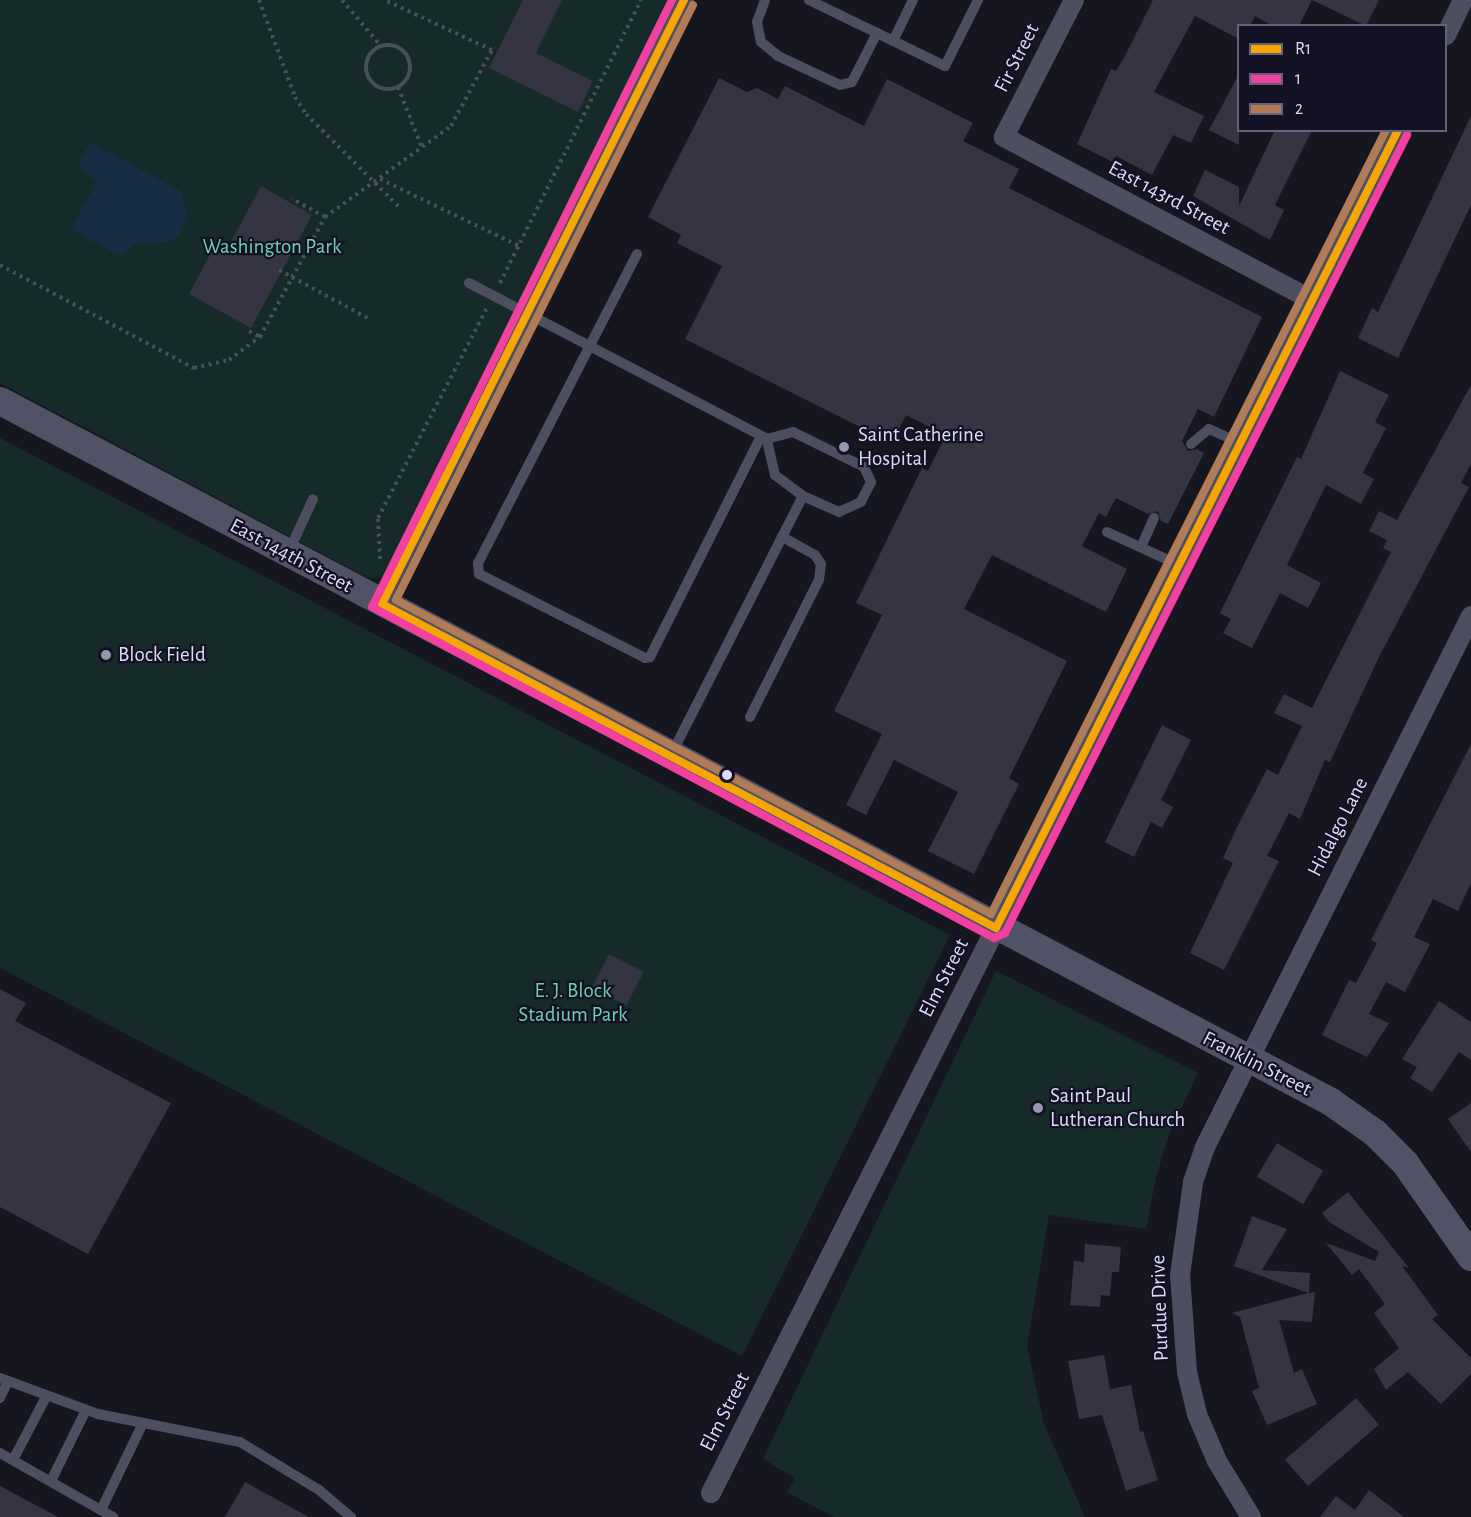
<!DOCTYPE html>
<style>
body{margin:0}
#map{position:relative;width:1471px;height:1517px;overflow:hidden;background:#161620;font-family:"Alegreya Sans",sans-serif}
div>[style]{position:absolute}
.green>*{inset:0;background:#162a29}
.water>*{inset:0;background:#182d44}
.building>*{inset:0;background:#353442;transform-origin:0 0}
.path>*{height:4px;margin-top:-2px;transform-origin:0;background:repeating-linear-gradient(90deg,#46525b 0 3px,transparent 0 7.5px)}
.path>.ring{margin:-2px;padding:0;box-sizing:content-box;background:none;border:4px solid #46525b;border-radius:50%}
.lane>*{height:10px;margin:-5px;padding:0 5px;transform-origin:5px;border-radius:5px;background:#4d4e5f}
.street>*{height:20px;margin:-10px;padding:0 10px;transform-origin:10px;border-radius:10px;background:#4d4e5f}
.secondary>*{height:28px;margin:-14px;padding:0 14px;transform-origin:14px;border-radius:14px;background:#515266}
.bus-1>*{height:8px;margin:-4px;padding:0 4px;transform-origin:4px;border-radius:4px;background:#f7a600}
.bus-2>*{height:8px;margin:-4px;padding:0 4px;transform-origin:4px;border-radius:4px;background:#f240a1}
.bus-3>*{height:8px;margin:-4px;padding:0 4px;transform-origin:4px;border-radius:4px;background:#b07c57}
.dots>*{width:16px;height:16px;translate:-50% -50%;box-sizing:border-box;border:3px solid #131224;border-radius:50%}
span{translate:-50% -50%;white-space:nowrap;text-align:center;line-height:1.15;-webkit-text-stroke:4.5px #131224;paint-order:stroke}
.street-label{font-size:21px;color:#dbdbfa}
.park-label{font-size:21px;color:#70d0ae}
.poi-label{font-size:21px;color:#dbdbfa}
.left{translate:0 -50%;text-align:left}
.legend{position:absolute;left:1237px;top:24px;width:210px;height:108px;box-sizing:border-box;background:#131224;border:2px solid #63627a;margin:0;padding:8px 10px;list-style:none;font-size:18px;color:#dbdbfa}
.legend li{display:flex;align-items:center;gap:12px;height:30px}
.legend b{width:30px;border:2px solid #63627a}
</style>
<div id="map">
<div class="green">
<div style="clip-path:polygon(0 0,671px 0,386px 574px,377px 579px,366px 577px,0 383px)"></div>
<div style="clip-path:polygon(0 438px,950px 935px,742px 1356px,0 968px)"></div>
<div style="clip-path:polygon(996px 971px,1198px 1073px,1170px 1132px,1156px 1177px,1146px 1229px,1049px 1215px,1027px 1346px,1044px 1424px,1085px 1517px,834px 1517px,787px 1492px,795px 1478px,763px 1459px)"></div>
</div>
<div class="water">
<div style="clip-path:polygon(90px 142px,180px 191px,187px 216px,178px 236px,170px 242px,136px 244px,121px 256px,71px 230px,97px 180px,80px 170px,82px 166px,78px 164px)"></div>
</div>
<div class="building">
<div style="clip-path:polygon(523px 0,562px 0,536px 53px,593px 81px,578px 112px,489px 68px)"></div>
<div style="clip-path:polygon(1153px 0,1312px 0,1299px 26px,1273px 26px,1255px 16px,1250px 26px,1239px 26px,1239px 39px,1195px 16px,1154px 92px,1204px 116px,1191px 143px,1173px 135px,1152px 175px,1116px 156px,1113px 162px,1077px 144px,1111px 69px,1116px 71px,1126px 54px)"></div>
<div style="clip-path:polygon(1312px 0,1379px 0,1366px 26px)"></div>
<div style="clip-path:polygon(1239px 74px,1239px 145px,1209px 130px)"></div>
<div style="clip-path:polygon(719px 78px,747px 92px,757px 88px,778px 99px,785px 86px,864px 126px,887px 79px,973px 123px,963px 141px,1019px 169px,1009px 188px,1262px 317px,1214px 417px,1198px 409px,1182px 441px,1188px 451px,1197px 449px,1204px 453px,1168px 524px,1161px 521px,1158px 511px,1148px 514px,1116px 498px,1106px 517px,1099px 513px,1082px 546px,1127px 569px,1106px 612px,992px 555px,964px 609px,1067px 661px,1009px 778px,1019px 784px,974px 874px,928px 851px,958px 792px,894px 760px,866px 815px,846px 805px,882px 734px,834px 711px,882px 615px,856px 603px,922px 468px,928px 471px,946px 435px,906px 415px,892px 443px,685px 339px,722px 266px,677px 243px,681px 235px,648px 217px)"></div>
<div style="clip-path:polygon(1471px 116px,1471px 205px,1398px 358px,1358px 338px,1372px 308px,1378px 312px)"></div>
<div style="clip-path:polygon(1275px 130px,1312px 130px,1275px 205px,1284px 210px,1270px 240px,1193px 196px,1205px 170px,1239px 187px,1239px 206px)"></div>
<div style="clip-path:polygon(261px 186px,312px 215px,251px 328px,189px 294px,214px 247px,225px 253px)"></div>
<div style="clip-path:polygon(1340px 371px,1389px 395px,1375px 422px,1386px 428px,1363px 473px,1374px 479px,1361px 504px,1326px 485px,1287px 565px,1321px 583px,1308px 608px,1280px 593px,1252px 648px,1223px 633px,1231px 619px,1220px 613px,1297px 457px,1301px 459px)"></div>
<div style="clip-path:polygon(1471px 385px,1471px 464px,1461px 483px,1469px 487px,1380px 655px,1330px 762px,1325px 760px,1300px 819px,1289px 813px,1267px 856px,1279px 861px,1224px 970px,1190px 953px,1233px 863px,1223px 858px,1236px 829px,1267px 769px,1278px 775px,1302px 726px,1274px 713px,1284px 694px,1312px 708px,1391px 552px,1383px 548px,1387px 540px,1369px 531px,1379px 511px,1397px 520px)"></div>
<div style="clip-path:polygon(1162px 725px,1191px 740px,1161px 800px,1173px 807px,1162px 828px,1151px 822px,1134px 857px,1105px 842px)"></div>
<div style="clip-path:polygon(1471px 744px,1471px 883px,1458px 911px,1433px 899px,1414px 937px,1430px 944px,1405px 992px,1386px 982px,1369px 1014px,1389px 1023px,1367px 1057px,1322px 1035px,1349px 980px,1356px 983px,1377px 943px,1371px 940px)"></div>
<div style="left:609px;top:954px;width:39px;height:38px;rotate:27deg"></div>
<div style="clip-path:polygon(0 989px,26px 1003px,15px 1021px,171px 1103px,88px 1254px,0 1207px)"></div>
<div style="clip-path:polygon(1439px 1001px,1471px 1022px,1471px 1060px,1459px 1052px,1432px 1092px,1410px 1078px,1417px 1067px,1402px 1059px)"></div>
<div style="clip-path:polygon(1471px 1103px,1471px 1152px,1448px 1119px)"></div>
<div style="left:1277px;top:1143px;width:54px;height:39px;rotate:31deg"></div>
<div style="clip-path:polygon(1348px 1192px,1409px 1268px,1402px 1266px,1438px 1315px,1432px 1319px,1471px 1358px,1471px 1374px,1441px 1404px,1408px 1372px,1386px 1390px,1374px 1369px,1399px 1348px,1374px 1313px,1385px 1304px,1359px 1269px,1352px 1275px,1326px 1243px,1375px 1261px,1379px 1252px,1329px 1222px,1322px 1213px)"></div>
<div style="clip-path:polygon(1252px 1216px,1287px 1229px,1262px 1270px,1310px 1273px,1309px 1293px,1315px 1292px,1312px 1322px,1279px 1320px,1294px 1373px,1302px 1369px,1317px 1404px,1267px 1425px,1252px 1391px,1259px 1388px,1240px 1317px,1232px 1313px,1308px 1293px,1234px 1266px)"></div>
<div style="clip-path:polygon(1085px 1244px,1121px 1247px,1119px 1272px,1112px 1272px,1110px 1296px,1101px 1295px,1100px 1307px,1070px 1305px,1074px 1261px,1084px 1262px)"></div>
<div style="clip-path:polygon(1104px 1355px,1110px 1389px,1131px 1385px,1140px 1432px,1143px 1431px,1158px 1480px,1126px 1491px,1102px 1415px,1079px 1419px,1068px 1361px)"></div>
<div style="left:1356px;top:1398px;width:35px;height:94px;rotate:49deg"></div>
<div style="clip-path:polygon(245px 1482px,309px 1517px,225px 1517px)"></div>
<div style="clip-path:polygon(0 1486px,58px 1517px,0 1517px)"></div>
<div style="clip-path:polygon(1369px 1490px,1404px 1517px,1320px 1517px,1336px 1496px,1355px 1510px)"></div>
</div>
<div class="path">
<div style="left:259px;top:0;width:103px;rotate:69.6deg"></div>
<div style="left:295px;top:97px;width:20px;rotate:57deg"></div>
<div style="left:306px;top:114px;width:132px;rotate:45deg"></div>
<div style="left:342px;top:0;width:60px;rotate:49.7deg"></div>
<div class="ring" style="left:366px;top:45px;width:40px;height:40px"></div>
<div style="left:398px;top:87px;width:66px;rotate:68.5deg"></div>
<div style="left:380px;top:179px;width:154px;rotate:25.7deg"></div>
<div style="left:325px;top:217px;width:155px;rotate:-35.8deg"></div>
<div style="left:451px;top:126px;width:86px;rotate:-61.7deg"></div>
<div style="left:492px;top:50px;width:118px;rotate:-155deg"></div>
<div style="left:0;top:265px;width:220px;rotate:28deg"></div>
<div style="left:194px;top:368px;width:36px;rotate:-13deg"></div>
<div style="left:229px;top:360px;width:39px;rotate:-37deg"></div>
<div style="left:279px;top:270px;width:105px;rotate:28.5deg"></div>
<div style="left:500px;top:283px;width:316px;rotate:-63.5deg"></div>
<div style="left:249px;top:331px;width:13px;rotate:29deg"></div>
<div style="left:260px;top:337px;width:136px;rotate:-61.6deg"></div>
<div style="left:325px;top:217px;width:38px;rotate:-151deg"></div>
<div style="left:380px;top:559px;width:41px;rotate:-92.8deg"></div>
<div style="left:378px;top:518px;width:237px;rotate:-62.6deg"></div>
</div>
<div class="lane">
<div style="left:765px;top:0;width:23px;rotate:110deg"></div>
<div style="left:757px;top:22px;width:20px;rotate:79deg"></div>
<div style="left:761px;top:42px;width:22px;rotate:39deg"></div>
<div style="left:778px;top:56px;width:68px;rotate:25.1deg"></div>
<div style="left:840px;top:85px;width:12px;rotate:-14deg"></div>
<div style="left:852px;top:82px;width:55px;rotate:-63deg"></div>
<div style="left:809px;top:0;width:151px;rotate:25.9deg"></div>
<div style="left:945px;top:66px;width:74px;rotate:-63.4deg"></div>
<div style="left:893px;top:41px;width:46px;rotate:-64deg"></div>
<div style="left:637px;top:254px;width:348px;rotate:117.2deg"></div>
<div style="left:478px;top:563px;width:11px;rotate:85deg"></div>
<div style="left:479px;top:574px;width:186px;rotate:26.8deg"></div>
<div style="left:645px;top:658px;width:5px;rotate:-11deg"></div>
<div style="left:650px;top:657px;width:247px;rotate:-63.3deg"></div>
<div style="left:469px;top:283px;width:336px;rotate:27.6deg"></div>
<div style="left:767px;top:439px;width:27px;rotate:-15deg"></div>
<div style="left:793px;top:432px;width:79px;rotate:26.2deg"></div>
<div style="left:864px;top:467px;width:17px;rotate:65deg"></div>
<div style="left:871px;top:482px;width:22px;rotate:117deg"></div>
<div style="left:861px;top:502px;width:24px;rotate:156deg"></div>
<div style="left:839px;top:512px;width:39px;rotate:-156deg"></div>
<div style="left:803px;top:496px;width:35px;rotate:-143deg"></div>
<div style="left:775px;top:475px;width:37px;rotate:-103deg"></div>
<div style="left:1191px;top:444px;width:23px;rotate:-40deg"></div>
<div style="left:1209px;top:429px;width:35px;rotate:24deg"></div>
<div style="left:1107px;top:532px;width:79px;rotate:24.6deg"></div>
<div style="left:1141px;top:547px;width:32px;rotate:-66deg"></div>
<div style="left:289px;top:551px;width:57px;rotate:-65.2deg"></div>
<div style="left:750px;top:717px;width:153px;rotate:-63.3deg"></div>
<div style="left:819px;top:580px;width:16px;rotate:-83deg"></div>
<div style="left:821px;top:564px;width:11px;rotate:-124deg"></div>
<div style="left:815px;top:555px;width:38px;rotate:-151deg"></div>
<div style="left:672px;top:753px;width:288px;rotate:-63deg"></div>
<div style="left:0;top:1378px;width:104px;rotate:20.2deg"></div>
<div style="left:98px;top:1414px;width:145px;rotate:11.2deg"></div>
<div style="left:240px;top:1442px;width:92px;rotate:31.3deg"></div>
<div style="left:319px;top:1490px;width:42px;rotate:40.2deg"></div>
<div style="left:0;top:1398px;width:19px;rotate:-65deg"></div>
<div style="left:0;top:1453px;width:130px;rotate:29.5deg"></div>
<div style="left:13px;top:1460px;width:71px;rotate:-62.4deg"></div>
<div style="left:51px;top:1481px;width:79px;rotate:-63.8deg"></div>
<div style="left:101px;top:1510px;width:97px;rotate:-64.2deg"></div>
</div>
<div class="street">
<div style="left:1074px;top:0;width:154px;rotate:117.1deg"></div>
<div style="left:1004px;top:137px;width:348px;rotate:27.9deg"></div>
<div style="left:1446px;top:35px;width:39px;rotate:-64deg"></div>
<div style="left:382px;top:604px;width:675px;rotate:-63.43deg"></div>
<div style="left:711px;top:1493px;width:1526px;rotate:-63.25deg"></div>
<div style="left:1251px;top:1517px;width:66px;rotate:-121.3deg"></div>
<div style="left:1217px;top:1461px;width:51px;rotate:-113.1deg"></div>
<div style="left:1197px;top:1414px;width:43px;rotate:-103.4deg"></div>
<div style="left:1187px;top:1372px;width:97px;rotate:-94.1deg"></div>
<div style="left:1180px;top:1275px;width:94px;rotate:-82deg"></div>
<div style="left:1193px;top:1182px;width:37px;rotate:-71deg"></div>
<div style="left:1205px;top:1147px;width:594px;rotate:-63.39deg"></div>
</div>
<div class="secondary">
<div style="left:0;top:401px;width:1504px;rotate:27.77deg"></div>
<div style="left:1331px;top:1102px;width:54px;rotate:35.2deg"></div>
<div style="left:1375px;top:1133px;width:42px;rotate:45deg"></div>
<div style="left:1405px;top:1163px;width:115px;rotate:54.9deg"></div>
</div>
<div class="bus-1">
<div style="left:684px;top:0;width:675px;rotate:116.57deg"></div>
<div style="left:382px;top:604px;width:694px;rotate:27.82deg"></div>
<div style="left:996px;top:928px;width:894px;rotate:-63.26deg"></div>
</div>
<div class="bus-2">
<div style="left:672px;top:0;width:677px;rotate:116.3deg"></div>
<div style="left:372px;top:607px;width:705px;rotate:28.02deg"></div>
<div style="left:994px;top:938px;width:12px;rotate:-24deg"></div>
<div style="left:1005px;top:933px;width:894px;rotate:-63.26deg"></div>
</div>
<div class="bus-3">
<div style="left:693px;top:5px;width:665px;rotate:116.53deg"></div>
<div style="left:396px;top:600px;width:673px;rotate:27.82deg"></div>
<div style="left:991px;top:914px;width:878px;rotate:-63.26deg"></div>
</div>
<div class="dots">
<div style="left:844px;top:447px;background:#9696ae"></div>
<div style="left:106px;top:655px;background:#9696ae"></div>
<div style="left:727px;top:775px;background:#dbdbfa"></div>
<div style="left:1038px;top:1108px;background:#9696ae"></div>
</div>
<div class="street-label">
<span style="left:1017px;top:58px;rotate:-63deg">Fir Street</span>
<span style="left:1169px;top:198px;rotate:28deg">East 143rd Street</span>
<span style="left:291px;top:556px;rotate:28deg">East 144th Street</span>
<span style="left:1338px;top:827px;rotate:-63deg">Hidalgo Lane</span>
<span style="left:944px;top:978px;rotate:-63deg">Elm Street</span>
<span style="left:1257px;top:1064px;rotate:27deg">Franklin Street</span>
<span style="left:1160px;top:1308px;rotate:-92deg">Purdue Drive</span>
<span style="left:725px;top:1412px;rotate:-63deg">Elm Street</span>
</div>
<div class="park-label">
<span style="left:272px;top:247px">Washington Park</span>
<span style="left:573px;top:1003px">E. J. Block<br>Stadium Park</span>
</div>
<div class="poi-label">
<span class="left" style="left:858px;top:447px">Saint Catherine<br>Hospital</span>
<span class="left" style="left:118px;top:655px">Block Field</span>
<span class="left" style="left:1050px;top:1108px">Saint Paul<br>Lutheran Church</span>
</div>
<ul class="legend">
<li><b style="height:8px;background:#f7a600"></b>R1</li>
<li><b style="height:8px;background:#f240a1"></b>1</li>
<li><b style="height:8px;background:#b07c57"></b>2</li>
</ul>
</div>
